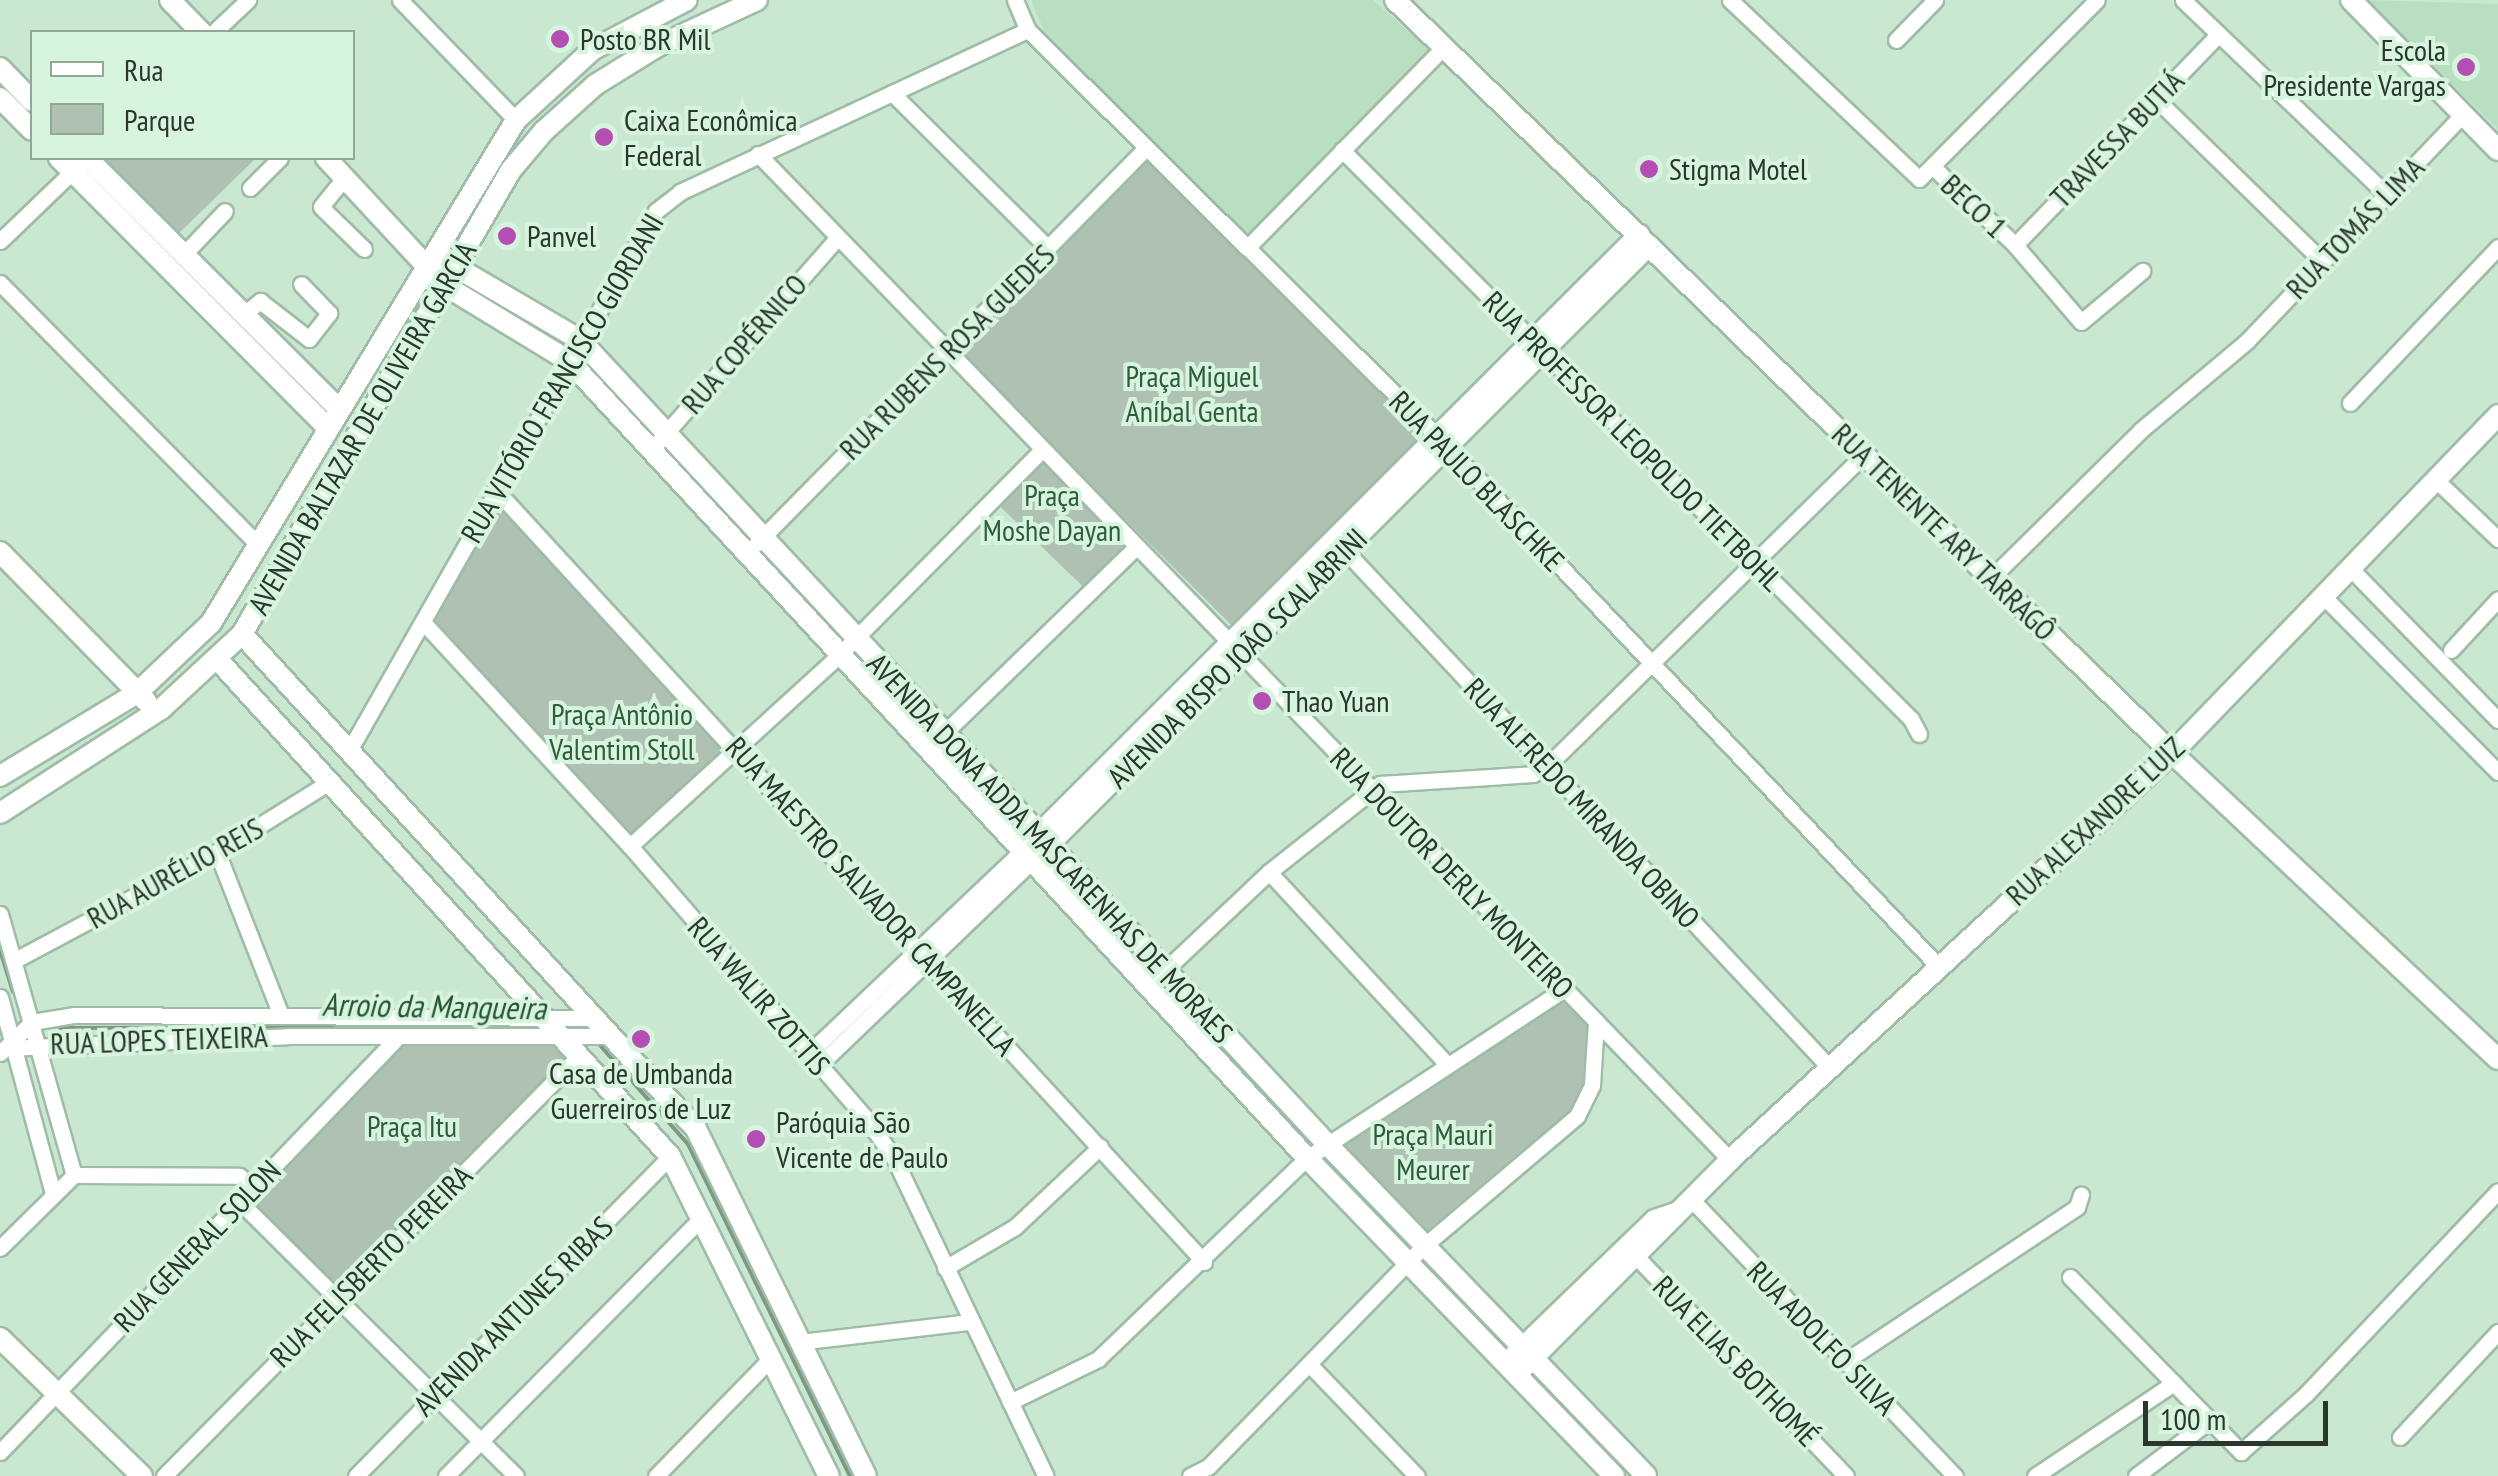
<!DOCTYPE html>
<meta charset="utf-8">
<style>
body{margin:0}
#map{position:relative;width:2498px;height:1476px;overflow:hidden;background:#cae7d1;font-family:"PT Sans Narrow",sans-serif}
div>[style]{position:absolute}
.built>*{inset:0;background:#badec2}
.green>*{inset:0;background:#aec1b2;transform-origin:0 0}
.stream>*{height:4px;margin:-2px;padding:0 2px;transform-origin:2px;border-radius:2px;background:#7d9883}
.roads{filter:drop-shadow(2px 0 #9fbca6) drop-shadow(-2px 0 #9fbca6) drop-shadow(0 2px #9fbca6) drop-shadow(0 -2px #9fbca6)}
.street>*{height:15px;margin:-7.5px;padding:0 7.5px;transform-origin:7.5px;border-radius:7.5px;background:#fff}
.secondary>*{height:20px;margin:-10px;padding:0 10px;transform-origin:10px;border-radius:10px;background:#fff}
.dots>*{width:28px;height:28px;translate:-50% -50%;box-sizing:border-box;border:5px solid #d7f4de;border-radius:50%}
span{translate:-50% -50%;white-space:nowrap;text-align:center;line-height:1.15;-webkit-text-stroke:8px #d7f4de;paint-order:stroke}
.poi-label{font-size:30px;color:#2b362d}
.left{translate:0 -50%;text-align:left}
.right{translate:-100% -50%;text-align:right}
.street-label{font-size:30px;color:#2b362d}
.park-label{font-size:30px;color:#2e5d3d}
.water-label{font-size:32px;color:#245333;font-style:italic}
.legend{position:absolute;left:30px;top:30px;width:325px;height:130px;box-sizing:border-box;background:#d7f4de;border:2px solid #92a897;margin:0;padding:12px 18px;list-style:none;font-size:30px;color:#2b362d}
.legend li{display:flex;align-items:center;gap:20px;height:50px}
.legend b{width:50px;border:2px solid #92a897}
.scale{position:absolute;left:2143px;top:1401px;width:185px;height:45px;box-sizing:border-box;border:5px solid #2b362d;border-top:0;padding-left:12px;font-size:30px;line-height:35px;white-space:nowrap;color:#2b362d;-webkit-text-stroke:8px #d7f4de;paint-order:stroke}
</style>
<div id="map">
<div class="built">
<div style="clip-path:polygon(1031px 0,1373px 0,1430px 51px,1247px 236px,1044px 31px)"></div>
<div style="clip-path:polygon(2365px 0,2498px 4px,2498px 129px)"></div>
</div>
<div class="green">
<div style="left:1145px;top:157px;width:392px;height:270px;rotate:45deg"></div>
<div style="clip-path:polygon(93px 158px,256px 158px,173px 239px)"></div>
<div style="left:1044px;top:460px;width:117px;height:64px;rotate:44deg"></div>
<div style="clip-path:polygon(500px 500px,730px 749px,629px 838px,434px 620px)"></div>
<div style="clip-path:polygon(1567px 995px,1592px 1021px,1584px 1098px,1423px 1234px,1338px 1144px)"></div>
<div style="clip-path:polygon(564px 1043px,575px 1054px,340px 1290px,249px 1198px,400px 1046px)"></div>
</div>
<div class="stream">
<div style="left:0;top:950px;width:44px;rotate:72.8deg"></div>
<div style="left:60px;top:1028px;width:482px;rotate:-0.2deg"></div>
<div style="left:598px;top:1043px;width:135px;rotate:48.3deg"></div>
<div style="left:688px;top:1144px;width:369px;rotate:64deg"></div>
</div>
<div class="roads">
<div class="street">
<div style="left:400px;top:0;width:167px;rotate:46deg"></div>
<div style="left:1015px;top:0;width:33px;rotate:67deg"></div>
<div style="left:1028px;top:30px;width:576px;rotate:44.79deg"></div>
<div style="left:1437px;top:436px;width:729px;rotate:46.61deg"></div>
<div style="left:1730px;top:0;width:260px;rotate:43.4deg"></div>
<div style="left:1919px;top:179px;width:252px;rotate:-45.2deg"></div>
<div style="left:2183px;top:0;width:284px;rotate:43.7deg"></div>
<div style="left:214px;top:32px;width:47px;rotate:-43.3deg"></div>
<div style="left:1896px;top:40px;width:56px;rotate:-45.7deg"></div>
<div style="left:892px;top:93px;width:220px;rotate:44.8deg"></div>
<div style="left:2156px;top:99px;width:233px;rotate:44.3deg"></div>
<div style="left:1342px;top:150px;width:805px;rotate:45deg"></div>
<div style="left:1911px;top:719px;width:17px;rotate:62deg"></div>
<div style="left:758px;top:154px;width:1399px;rotate:45.98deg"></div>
<div style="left:1934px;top:168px;width:112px;rotate:43.5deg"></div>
<div style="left:2015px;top:245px;width:101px;rotate:49.4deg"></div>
<div style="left:2081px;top:322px;width:80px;rotate:-39.9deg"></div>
<div style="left:345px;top:177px;width:38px;rotate:129deg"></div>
<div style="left:321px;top:207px;width:60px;rotate:44.3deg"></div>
<div style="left:250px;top:188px;width:42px;rotate:-45deg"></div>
<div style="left:0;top:241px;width:111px;rotate:-43.9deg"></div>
<div style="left:2015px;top:245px;width:293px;rotate:-46deg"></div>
<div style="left:1247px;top:248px;width:281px;rotate:-45.6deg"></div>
<div style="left:184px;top:254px;width:59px;rotate:-46.4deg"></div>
<div style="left:0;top:283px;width:369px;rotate:45.4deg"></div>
<div style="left:244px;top:314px;width:21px;rotate:-39deg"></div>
<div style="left:260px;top:301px;width:62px;rotate:37.8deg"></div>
<div style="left:309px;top:339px;width:33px;rotate:-52deg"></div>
<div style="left:329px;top:313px;width:40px;rotate:-134deg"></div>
<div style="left:2350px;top:403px;width:215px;rotate:-46.5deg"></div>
<div style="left:651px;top:450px;width:282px;rotate:-48.7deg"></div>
<div style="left:2436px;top:480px;width:86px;rotate:43.6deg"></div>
<div style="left:495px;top:489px;width:1049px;rotate:47.47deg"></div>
<div style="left:1337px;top:542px;width:721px;rotate:46.85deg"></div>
<div style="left:756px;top:544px;width:556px;rotate:-45.44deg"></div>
<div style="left:2350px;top:568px;width:212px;rotate:45.8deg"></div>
<div style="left:1991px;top:578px;width:211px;rotate:-44.6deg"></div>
<div style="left:2141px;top:430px;width:138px;rotate:-40deg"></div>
<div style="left:2247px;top:341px;width:312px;rotate:-46.4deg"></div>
<div style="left:2323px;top:596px;width:248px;rotate:45.2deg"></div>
<div style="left:423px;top:622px;width:305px;rotate:47.3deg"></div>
<div style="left:630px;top:846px;width:364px;rotate:49.1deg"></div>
<div style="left:868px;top:1121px;width:45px;rotate:54.9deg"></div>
<div style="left:894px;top:1158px;width:352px;rotate:64.5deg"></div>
<div style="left:2451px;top:650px;width:69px;rotate:-47.3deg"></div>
<div style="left:938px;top:739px;width:276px;rotate:-44.1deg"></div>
<div style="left:350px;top:749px;width:619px;rotate:-60.37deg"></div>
<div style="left:656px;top:211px;width:31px;rotate:-38deg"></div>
<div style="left:680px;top:192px;width:384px;rotate:-25deg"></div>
<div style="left:630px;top:846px;width:283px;rotate:-42.4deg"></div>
<div style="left:839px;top:655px;width:289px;rotate:-45.3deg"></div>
<div style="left:217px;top:852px;width:173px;rotate:68.6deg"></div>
<div style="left:1269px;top:872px;width:262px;rotate:47.2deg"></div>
<div style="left:0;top:914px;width:271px;rotate:74.2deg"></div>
<div style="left:15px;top:960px;width:229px;rotate:-28.1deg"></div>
<div style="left:217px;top:852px;width:134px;rotate:-31.9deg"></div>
<div style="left:1147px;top:987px;width:168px;rotate:-43.3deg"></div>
<div style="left:1269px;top:872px;width:142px;rotate:-38.4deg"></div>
<div style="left:1380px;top:784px;width:153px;rotate:-3.7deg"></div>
<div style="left:1533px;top:774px;width:16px;rotate:-30deg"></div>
<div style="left:1547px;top:766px;width:445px;rotate:-44.5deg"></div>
<div style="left:0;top:997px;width:204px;rotate:74.9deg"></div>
<div style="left:6px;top:1048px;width:282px;rotate:-2.4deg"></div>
<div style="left:288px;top:1036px;width:325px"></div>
<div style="left:0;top:1053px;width:45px;rotate:-44.1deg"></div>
<div style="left:32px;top:1022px;width:43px;rotate:-9.5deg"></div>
<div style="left:74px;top:1015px;width:521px;rotate:0.33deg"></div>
<div style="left:809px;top:1053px;width:292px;rotate:-43.5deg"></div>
<div style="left:819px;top:1065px;width:294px;rotate:-43.8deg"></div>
<div style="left:1691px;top:1199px;width:383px;rotate:46.4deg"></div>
<div style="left:239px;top:1201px;width:390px;rotate:44.8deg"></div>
<div style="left:0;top:1248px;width:104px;rotate:-44.6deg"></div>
<div style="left:74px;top:1175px;width:165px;rotate:0.3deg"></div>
<div style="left:239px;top:1176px;width:18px;rotate:38deg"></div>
<div style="left:1629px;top:1249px;width:314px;rotate:46.3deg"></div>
<div style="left:945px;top:1268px;width:81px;rotate:-30.4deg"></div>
<div style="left:1015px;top:1227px;width:117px;rotate:-43.3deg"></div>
<div style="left:2070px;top:1277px;width:245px;rotate:45.7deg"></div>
<div style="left:2241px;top:1452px;width:87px;rotate:-41.7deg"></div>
<div style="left:2306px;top:1394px;width:279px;rotate:-46.6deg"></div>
<div style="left:799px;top:1342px;width:171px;rotate:-6.7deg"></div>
<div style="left:1844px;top:1362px;width:280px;rotate:-33.6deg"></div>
<div style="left:2077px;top:1207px;width:13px;rotate:-72deg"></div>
<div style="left:1310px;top:1365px;width:154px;rotate:46.1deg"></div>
<div style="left:1010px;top:1402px;width:98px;rotate:-26deg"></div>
<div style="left:1098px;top:1359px;width:290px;rotate:-43.9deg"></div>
<div style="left:1307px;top:1158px;width:308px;rotate:-33.3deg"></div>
<div style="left:2400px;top:1437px;width:144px;rotate:-47deg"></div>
<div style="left:0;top:1452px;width:571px;rotate:-46.21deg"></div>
<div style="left:164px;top:1476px;width:589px;rotate:-45.34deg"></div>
<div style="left:356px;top:1476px;width:448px;rotate:-45.5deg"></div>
<div style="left:446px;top:1476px;width:363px;rotate:-45.3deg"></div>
<div style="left:656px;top:1476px;width:165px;rotate:-45.7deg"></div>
<div style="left:1190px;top:1476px;width:20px;rotate:-27deg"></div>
<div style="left:1208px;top:1467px;width:310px;rotate:-45.7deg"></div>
<div style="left:1425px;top:1245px;width:199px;rotate:-40.3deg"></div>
<div style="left:1577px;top:1116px;width:34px;rotate:-64deg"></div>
<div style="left:1592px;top:1085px;width:64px;rotate:-86.4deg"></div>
<div style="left:2035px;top:1476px;width:167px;rotate:-33.8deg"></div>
<div style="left:2136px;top:1476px;width:93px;rotate:-37.1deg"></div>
</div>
<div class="secondary">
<div style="left:170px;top:0;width:45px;rotate:45.9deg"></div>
<div style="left:1395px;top:0;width:1082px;rotate:44.1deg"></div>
<div style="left:2172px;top:753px;width:447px;rotate:43.2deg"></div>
<div style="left:2351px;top:0;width:210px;rotate:45.6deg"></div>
<div style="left:0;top:68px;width:46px;rotate:45.9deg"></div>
<div style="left:0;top:98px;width:45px;rotate:45deg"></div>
<div style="left:59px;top:158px;width:381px;rotate:45.1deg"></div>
<div style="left:87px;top:158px;width:356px;rotate:44.9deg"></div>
<div style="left:326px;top:158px;width:173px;rotate:47.1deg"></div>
<div style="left:444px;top:285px;width:146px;rotate:31.3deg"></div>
<div style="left:569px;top:361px;width:1086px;rotate:47.2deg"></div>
<div style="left:1307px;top:1158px;width:442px;rotate:46deg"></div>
<div style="left:427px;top:260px;width:28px;rotate:13deg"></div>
<div style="left:454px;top:266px;width:146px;rotate:30.4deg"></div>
<div style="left:580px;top:340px;width:1097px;rotate:47.1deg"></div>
<div style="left:1327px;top:1144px;width:460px;rotate:46.1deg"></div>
<div style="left:0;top:552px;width:209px;rotate:45.6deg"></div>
<div style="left:242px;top:634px;width:672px;rotate:47.47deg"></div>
<div style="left:696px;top:1129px;width:386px;rotate:63.9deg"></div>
<div style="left:218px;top:660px;width:671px;rotate:47.66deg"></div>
<div style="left:670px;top:1156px;width:357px;rotate:63.6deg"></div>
<div style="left:0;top:776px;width:160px;rotate:-31.2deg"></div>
<div style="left:137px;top:693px;width:102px;rotate:-43.4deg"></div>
<div style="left:211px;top:623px;width:588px;rotate:-58.77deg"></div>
<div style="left:516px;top:120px;width:103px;rotate:-42.6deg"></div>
<div style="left:592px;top:50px;width:107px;rotate:-27.8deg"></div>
<div style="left:0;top:813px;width:192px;rotate:-32.9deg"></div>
<div style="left:161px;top:709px;width:110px;rotate:-42.8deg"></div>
<div style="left:242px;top:634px;width:536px;rotate:-59.9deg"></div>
<div style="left:511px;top:170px;width:51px;rotate:-49.8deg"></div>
<div style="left:544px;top:131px;width:69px;rotate:-42deg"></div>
<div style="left:595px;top:85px;width:74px;rotate:-31.8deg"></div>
<div style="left:658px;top:46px;width:109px;rotate:-24.9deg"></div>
<div style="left:1030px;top:843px;width:861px;rotate:-44.95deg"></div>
<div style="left:1038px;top:855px;width:863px;rotate:-44.95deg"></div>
<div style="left:0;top:1338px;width:198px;rotate:44.2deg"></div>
<div style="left:1512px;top:1358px;width:199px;rotate:-44deg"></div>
<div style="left:1655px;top:1220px;width:24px;rotate:-19deg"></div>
<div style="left:1524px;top:1367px;width:292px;rotate:-45.1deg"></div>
<div style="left:1730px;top:1160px;width:601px;rotate:-42.64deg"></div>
<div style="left:2172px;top:753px;width:470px;rotate:-46deg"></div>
</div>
</div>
<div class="dots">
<div style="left:560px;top:39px;background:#b44eb2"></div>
<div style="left:2466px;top:67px;background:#b44eb2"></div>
<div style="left:604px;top:137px;background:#b44eb2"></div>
<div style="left:1649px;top:169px;background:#b44eb2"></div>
<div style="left:507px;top:236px;background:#b44eb2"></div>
<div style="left:1262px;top:701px;background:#b44eb2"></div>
<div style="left:641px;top:1039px;background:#b44eb2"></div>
<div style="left:756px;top:1139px;background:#b44eb2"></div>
</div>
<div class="poi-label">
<span class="left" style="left:580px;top:39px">Posto BR Mil</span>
<span class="right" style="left:2446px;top:67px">Escola<br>Presidente Vargas</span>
<span class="left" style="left:624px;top:137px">Caixa Econômica<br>Federal</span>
<span class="left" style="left:1669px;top:169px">Stigma Motel</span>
<span class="left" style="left:527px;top:236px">Panvel</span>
<span class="left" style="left:1282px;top:701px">Thao Yuan</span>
<span style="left:641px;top:1090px">Casa de Umbanda<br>Guerreiros de Luz</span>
<span class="left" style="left:776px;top:1139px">Paróquia São<br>Vicente de Paulo</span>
</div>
<div class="street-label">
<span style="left:2117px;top:139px;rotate:-46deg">TRAVESSA BUTIÁ</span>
<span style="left:1974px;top:206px;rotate:43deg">BECO 1</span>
<span style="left:2355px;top:228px;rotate:-46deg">RUA TOMÁS LIMA</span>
<span style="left:744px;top:344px;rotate:-49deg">RUA COPÉRNICO</span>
<span style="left:947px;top:352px;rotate:-45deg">RUA RUBENS ROSA GUEDES</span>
<span style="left:562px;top:378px;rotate:-60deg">RUA VITÓRIO FRANCISCO GIORDANI</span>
<span style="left:362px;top:428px;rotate:-60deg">AVENIDA BALTAZAR DE OLIVEIRA GARCIA</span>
<span style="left:1633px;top:441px;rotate:45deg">RUA PROFESSOR LEOPOLDO TIETBOHL</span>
<span style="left:1477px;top:481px;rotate:46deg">RUA PAULO BLASCHKE</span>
<span style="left:1944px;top:532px;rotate:44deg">RUA TENENTE ARY TARRAGÔ</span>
<span style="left:1237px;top:658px;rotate:-45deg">AVENIDA BISPO JOÃO SCALABRINI</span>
<span style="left:1582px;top:803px;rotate:47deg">RUA ALFREDO MIRANDA OBINO</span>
<span style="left:2095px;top:821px;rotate:-43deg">RUA ALEXANDRE LUIZ</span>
<span style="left:1050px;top:848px;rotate:47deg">AVENIDA DONA ADDA MASCARENHAS DE MORAES</span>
<span style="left:175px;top:873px;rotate:-29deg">RUA AURÉLIO REIS</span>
<span style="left:1452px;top:873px;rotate:46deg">RUA DOUTOR DERLY MONTEIRO</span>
<span style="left:871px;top:896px;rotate:48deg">RUA MAESTRO SALVADOR CAMPANELLA</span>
<span style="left:759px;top:996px;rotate:49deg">RUA WALIR ZOTTIS</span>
<span style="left:159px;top:1040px;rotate:-2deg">RUA LOPES TEIXEIRA</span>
<span style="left:197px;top:1246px;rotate:-46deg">RUA GENERAL SOLON</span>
<span style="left:371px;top:1266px;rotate:-45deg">RUA FELISBERTO PEREIRA</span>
<span style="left:513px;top:1316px;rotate:-45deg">AVENIDA ANTUNES RIBAS</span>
<span style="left:1822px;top:1338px;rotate:46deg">RUA ADOLFO SILVA</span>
<span style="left:1736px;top:1361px;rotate:46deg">RUA ELIAS BOTHOMÉ</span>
</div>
<div class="park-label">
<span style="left:1192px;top:393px">Praça Miguel<br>Aníbal Genta</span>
<span style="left:1052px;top:512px">Praça<br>Moshe Dayan</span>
<span style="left:622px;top:731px">Praça Antônio<br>Valentim Stoll</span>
<span style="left:412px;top:1126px">Praça Itu</span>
<span style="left:1433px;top:1151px">Praça Mauri<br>Meurer</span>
</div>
<div class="water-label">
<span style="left:434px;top:1006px;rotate:1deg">Arroio da Mangueira</span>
</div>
<ul class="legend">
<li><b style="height:12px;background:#fff"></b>Rua</li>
<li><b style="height:28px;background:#aec1b2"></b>Parque</li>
</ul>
<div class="scale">100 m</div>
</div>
